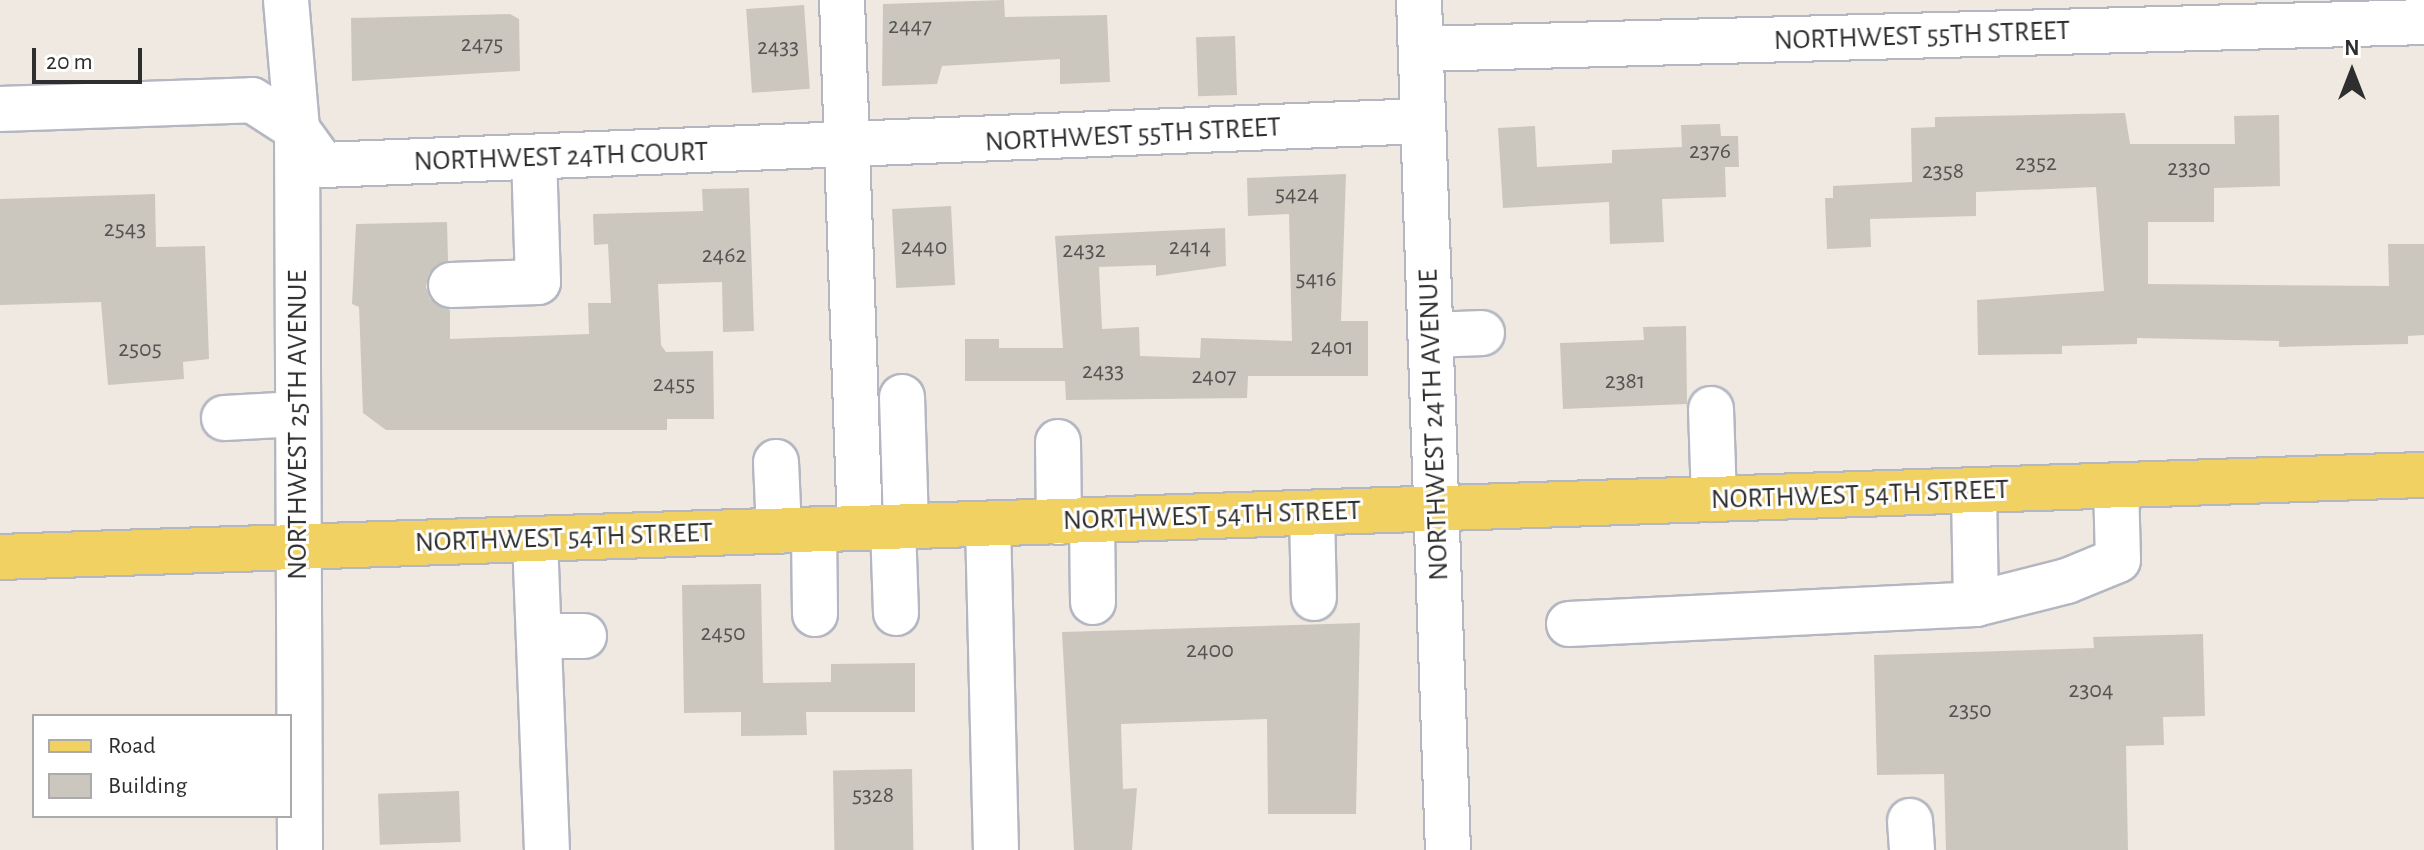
<!DOCTYPE html>
<style>
body{margin:0}
#map{position:relative;width:2424px;height:850px;overflow:hidden;background:#efe9e1;font-family:"Alegreya Sans",sans-serif}
div>[style]{position:absolute}
.building>*{inset:0;background:#cbc7bf;transform-origin:0 0}
.roads{filter:drop-shadow(2px 0 #b4b7c1) drop-shadow(-2px 0 #b4b7c1) drop-shadow(0 2px #b4b7c1) drop-shadow(0 -2px #b4b7c1)}
.minor>*{height:44px;margin:-22px;padding:0 22px;transform-origin:22px;border-radius:22px;background:#fff}
.major>*{height:44px;margin:-22px;padding:0 22px;transform-origin:22px;border-radius:22px;background:#f2d163}
span{translate:-50% -50%;white-space:nowrap;text-align:center;line-height:1.15;-webkit-text-stroke:6px #fff;paint-order:stroke}
.number-label{font-size:24px;color:#555452}
.number-label span{-webkit-text-stroke-width:0}
.street-label{font-size:28px;color:#2e2e2e}
.legend{position:absolute;left:32px;top:714px;width:260px;height:104px;box-sizing:border-box;background:#fff;border:2px solid #ababab;margin:0;padding:10px 14px;list-style:none;font-size:24px;color:#2e2e2e}
.legend li{display:flex;align-items:center;gap:16px;height:40px}
.legend b{width:40px;border:2px solid #ababab}
.north{position:absolute;left:2312px;top:32px;width:80px;height:80px;-webkit-text-stroke:6px #fff;paint-order:stroke;rotate:0deg;font-size:22px;font-weight:700;line-height:32px;text-align:center;color:#2e2e2e}
.north::after{content:'';display:block;margin:auto;width:28px;height:36px;background:#2e2e2e;clip-path:polygon(50% 0,100% 100%,50% 72%,0 100%)}
.scale{position:absolute;left:32px;top:48px;width:110px;height:36px;box-sizing:border-box;border:4px solid #2e2e2e;border-top:0;padding-left:10px;font-size:24px;line-height:28px;white-space:nowrap;color:#2e2e2e;-webkit-text-stroke:6px #fff;paint-order:stroke}
</style>
<div id="map">
<div class="building">
<div style="clip-path:polygon(1004px 0,1005px 17px,1107px 15px,1110px 82px,1060px 84px,1060px 59px,942px 66px,937px 84px,882px 86px,883px 4px)"></div>
<div style="left:804px;top:5px;width:84px;height:58px;rotate:86deg"></div>
<div style="clip-path:polygon(510px 14px,519px 19px,520px 71px,352px 81px,351px 18px)"></div>
<div style="left:1235px;top:36px;width:59px;height:39px;rotate:88deg"></div>
<div style="clip-path:polygon(2125px 113px,2130px 144px,2235px 144px,2234px 116px,2279px 115px,2280px 186px,2214px 188px,2214px 222px,2148px 222px,2148px 284px,2389px 286px,2388px 244px,2424px 244px,2424px 335px,2408px 336px,2408px 344px,2279px 347px,2279px 341px,2137px 338px,2137px 344px,2062px 346px,2062px 354px,1978px 355px,1977px 300px,2104px 291px,2096px 187px,1976px 192px,1976px 216px,1870px 219px,1871px 247px,1827px 249px,1825px 198px,1833px 198px,1833px 186px,1912px 182px,1911px 128px,1935px 127px,1935px 117px)"></div>
<div style="clip-path:polygon(1720px 124px,1721px 136px,1738px 136px,1739px 167px,1725px 167px,1726px 197px,1662px 199px,1664px 242px,1610px 244px,1609px 202px,1503px 208px,1498px 128px,1535px 126px,1537px 167px,1612px 163px,1612px 150px,1682px 147px,1681px 125px)"></div>
<div style="clip-path:polygon(1346px 174px,1341px 321px,1368px 321px,1368px 376px,1248px 376px,1247px 398px,1066px 400px,1065px 381px,965px 381px,965px 339px,999px 339px,999px 348px,1063px 348px,1055px 236px,1225px 228px,1226px 266px,1156px 276px,1156px 265px,1099px 267px,1102px 329px,1139px 327px,1140px 356px,1200px 358px,1201px 338px,1292px 341px,1289px 214px,1248px 216px,1247px 178px)"></div>
<div style="clip-path:polygon(749px 188px,754px 331px,723px 332px,722px 282px,658px 284px,661px 345px,666px 352px,713px 351px,714px 419px,667px 419px,667px 430px,386px 430px,363px 413px,359px 307px,352px 304px,356px 224px,447px 222px,448px 261px,429px 273px,426px 287px,430px 299px,450px 310px,450px 339px,589px 334px,588px 303px,611px 303px,608px 244px,594px 245px,593px 214px,703px 211px,702px 189px)"></div>
<div style="clip-path:polygon(155px 194px,156px 247px,205px 246px,209px 359px,183px 362px,184px 379px,108px 385px,101px 302px,0 305px,0 199px)"></div>
<div style="left:951px;top:206px;width:79px;height:59px;rotate:87deg"></div>
<div style="clip-path:polygon(1686px 326px,1687px 404px,1563px 409px,1560px 343px,1644px 340px,1643px 327px)"></div>
<div style="clip-path:polygon(761px 584px,763px 683px,831px 682px,831px 664px,915px 663px,915px 712px,806px 712px,807px 735px,741px 736px,741px 712px,684px 713px,682px 585px)"></div>
<div style="clip-path:polygon(1360px 623px,1356px 814px,1268px 814px,1267px 719px,1121px 724px,1123px 789px,1137px 788px,1132px 850px,1074px 850px,1062px 632px)"></div>
<div style="clip-path:polygon(2203px 634px,2205px 716px,2163px 717px,2164px 745px,2126px 746px,2128px 850px,1946px 850px,1944px 774px,1877px 775px,1874px 655px,2094px 648px,2093px 637px)"></div>
<div style="left:912px;top:769px;width:81px;height:79px;rotate:89deg"></div>
<div style="left:459px;top:791px;width:51px;height:81px;rotate:88deg"></div>
</div>
<div class="roads">
<div class="minor">
<div style="left:286px;top:0;width:129px;rotate:85.1deg"></div>
<div style="left:297px;top:129px;width:721px;rotate:89.76deg"></div>
<div style="left:842px;top:0;width:528px;rotate:88.05deg"></div>
<div style="left:1419px;top:0;width:850px;rotate:88.05deg"></div>
<div style="left:1421px;top:49px;width:1003px;rotate:-1.54deg"></div>
<div style="left:0;top:109px;width:252px;rotate:-2deg"></div>
<div style="left:252px;top:100px;width:54px;rotate:32.8deg"></div>
<div style="left:297px;top:129px;width:44px;rotate:54.2deg"></div>
<div style="left:323px;top:165px;width:1101px;rotate:-2.29deg"></div>
<div style="left:451px;top:285px;width:87px;rotate:-2deg"></div>
<div style="left:538px;top:282px;width:124px;rotate:-91.8deg"></div>
<div style="left:1431px;top:335px;width:51px;rotate:-2.2deg"></div>
<div style="left:902px;top:397px;width:130px;rotate:88.2deg"></div>
<div style="left:1711px;top:409px;width:90px;rotate:88.1deg"></div>
<div style="left:224px;top:418px;width:74px;rotate:-3.1deg"></div>
<div style="left:1058px;top:442px;width:80px;rotate:89.3deg"></div>
<div style="left:776px;top:462px;width:69px;rotate:87.5deg"></div>
<div style="left:1974px;top:491px;width:113px;rotate:89deg"></div>
<div style="left:1312px;top:513px;width:85px;rotate:88.7deg"></div>
<div style="left:1092px;top:520px;width:82px;rotate:89.3deg"></div>
<div style="left:988px;top:524px;width:326px;rotate:88.6deg"></div>
<div style="left:893px;top:527px;width:86px;rotate:88deg"></div>
<div style="left:814px;top:530px;width:84px;rotate:89.3deg"></div>
<div style="left:535px;top:539px;width:311px;rotate:87.8deg"></div>
<div style="left:1569px;top:624px;width:407px;rotate:-2.8deg"></div>
<div style="left:1976px;top:604px;width:94px;rotate:-14.2deg"></div>
<div style="left:2067px;top:581px;width:55px;rotate:-22.4deg"></div>
<div style="left:2118px;top:560px;width:74px;rotate:-91.5deg"></div>
<div style="left:539px;top:636px;width:45px"></div>
<div style="left:1910px;top:821px;width:29px;rotate:86deg"></div>
</div>
<div class="major">
<div style="left:0;top:557px;width:2425px;rotate:-1.94deg"></div>
</div>
</div>
<div class="number-label">
<span style="left:910px;top:27px">2447</span>
<span style="left:482px;top:45px">2475</span>
<span style="left:778px;top:48px">2433</span>
<span style="left:1710px;top:152px">2376</span>
<span style="left:2036px;top:164px">2352</span>
<span style="left:2189px;top:169px">2330</span>
<span style="left:1943px;top:172px">2358</span>
<span style="left:1297px;top:195px">5424</span>
<span style="left:125px;top:230px">2543</span>
<span style="left:924px;top:248px">2440</span>
<span style="left:1190px;top:248px">2414</span>
<span style="left:1084px;top:251px">2432</span>
<span style="left:724px;top:256px">2462</span>
<span style="left:1316px;top:280px">5416</span>
<span style="left:1332px;top:348px">2401</span>
<span style="left:140px;top:350px">2505</span>
<span style="left:1103px;top:372px">2433</span>
<span style="left:1214px;top:377px">2407</span>
<span style="left:1625px;top:382px">2381</span>
<span style="left:674px;top:385px">2455</span>
<span style="left:723px;top:634px">2450</span>
<span style="left:1210px;top:651px">2400</span>
<span style="left:2091px;top:691px">2304</span>
<span style="left:1970px;top:711px">2350</span>
<span style="left:873px;top:796px">5328</span>
</div>
<div class="street-label">
<span style="left:1922px;top:36px;rotate:-2deg">NORTHWEST 55TH STREET</span>
<span style="left:1133px;top:135px;rotate:-3deg">NORTHWEST 55TH STREET</span>
<span style="left:561px;top:157px;rotate:-2deg">NORTHWEST 24TH COURT</span>
<span style="left:298px;top:425px;rotate:-90deg">NORTHWEST 25TH AVENUE</span>
<span style="left:1434px;top:425px;rotate:-92deg">NORTHWEST 24TH AVENUE</span>
<span style="left:1860px;top:495px;rotate:-2deg">NORTHWEST 54TH STREET</span>
<span style="left:1212px;top:516px;rotate:-2deg">NORTHWEST 54TH STREET</span>
<span style="left:564px;top:538px;rotate:-2deg">NORTHWEST 54TH STREET</span>
</div>
<ul class="legend">
<li><b style="height:10px;background:#f2d163"></b>Road</li>
<li><b style="height:22px;background:#cbc7bf"></b>Building</li>
</ul>
<div class="north">N</div>
<div class="scale">20 m</div>
</div>
